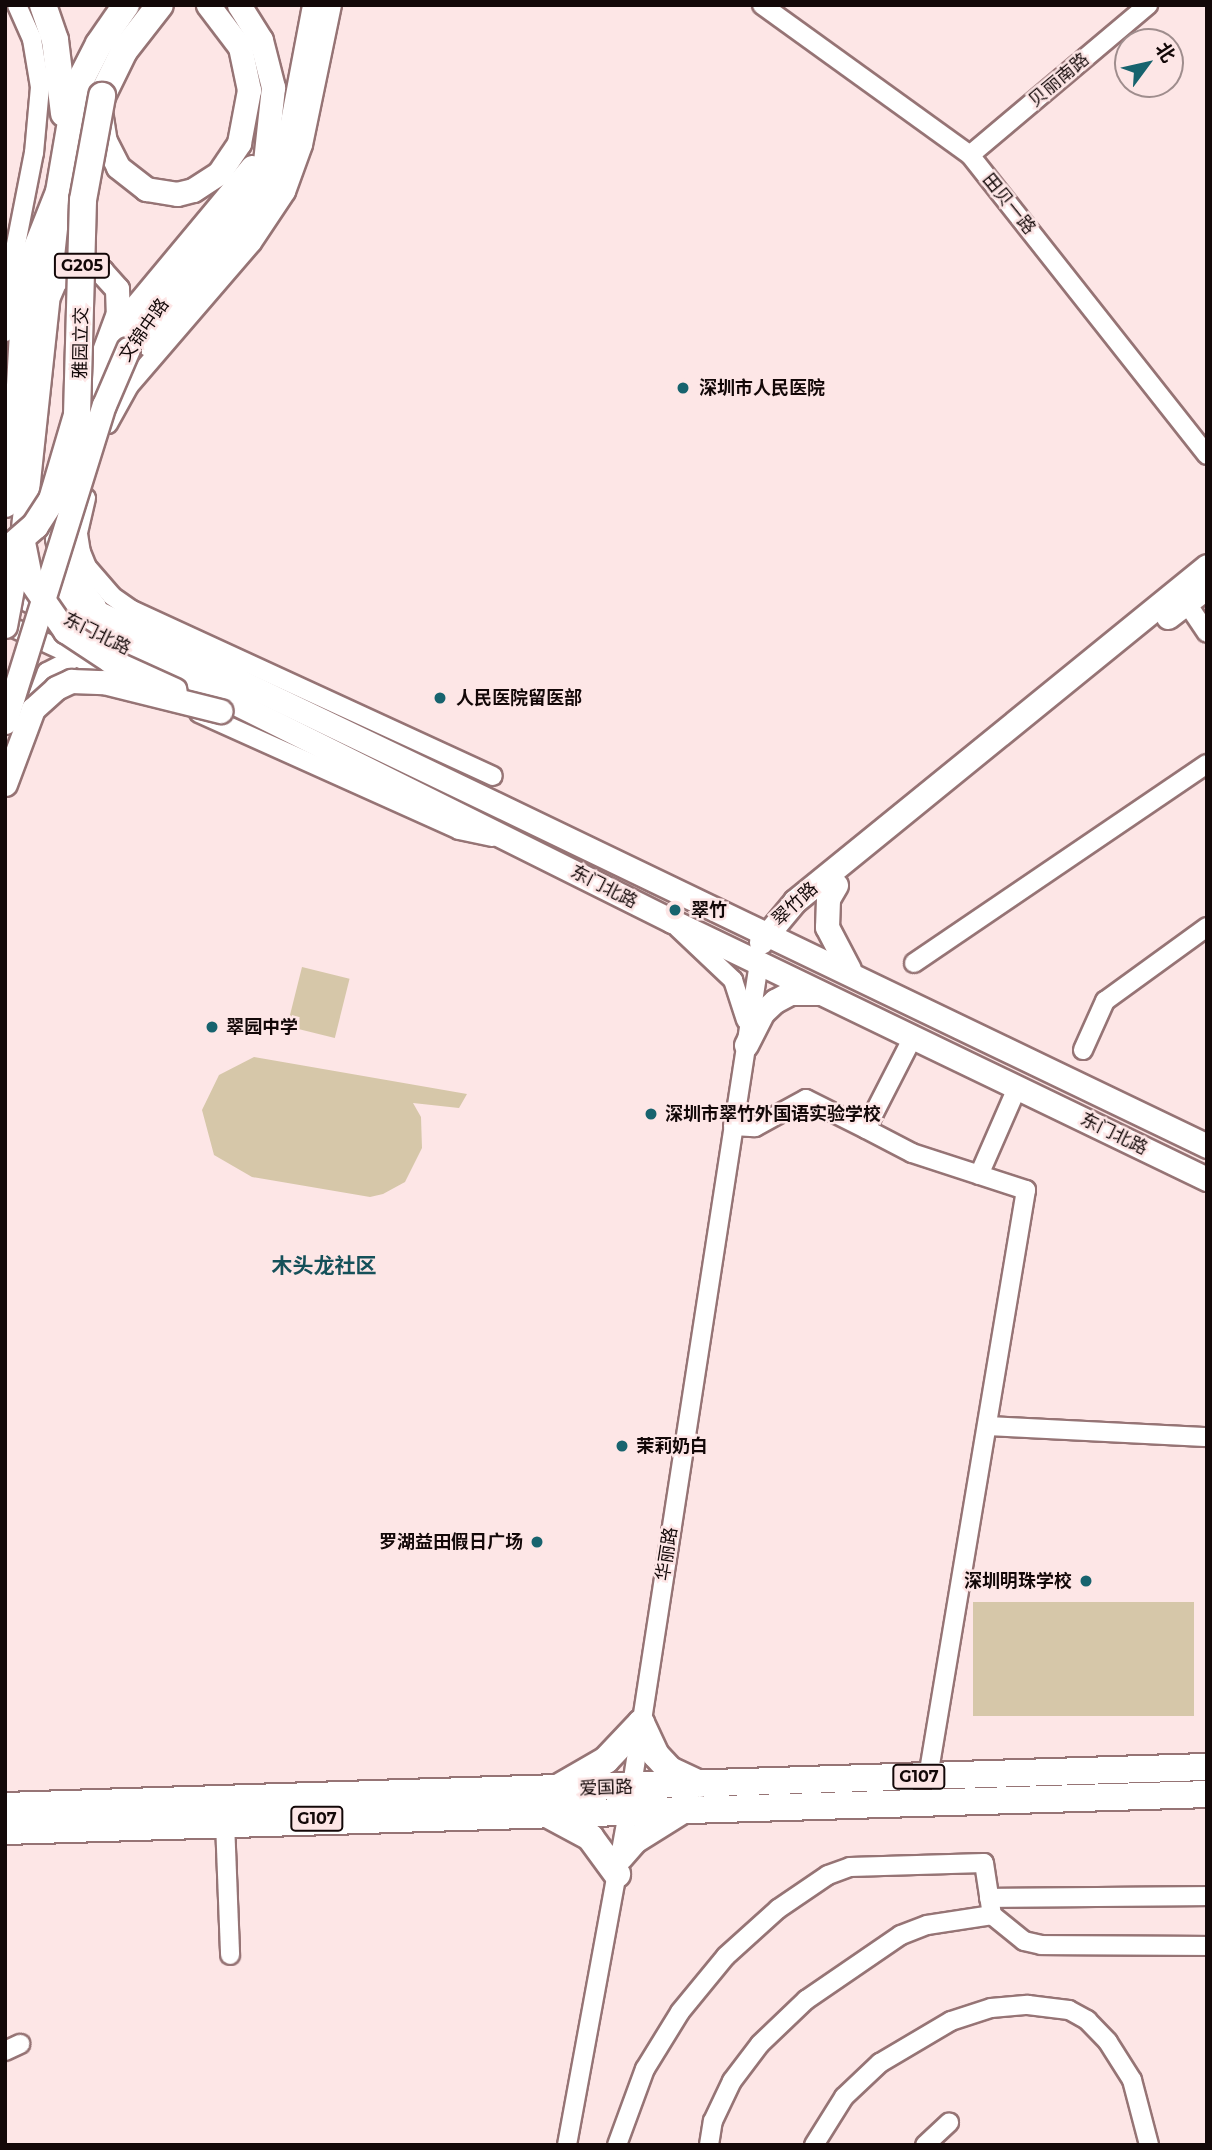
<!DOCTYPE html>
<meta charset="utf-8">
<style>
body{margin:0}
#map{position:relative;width:1212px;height:2150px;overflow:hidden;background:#fde6e6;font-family:Montserrat,"Noto Sans SC",sans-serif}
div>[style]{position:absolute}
.green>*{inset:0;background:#d6c7a9;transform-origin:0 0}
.roads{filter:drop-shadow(2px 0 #967475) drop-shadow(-2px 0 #967475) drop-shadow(0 2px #967475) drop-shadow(0 -2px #967475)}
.minor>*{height:18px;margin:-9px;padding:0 9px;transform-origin:9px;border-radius:9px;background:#fff}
.major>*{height:23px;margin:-11.5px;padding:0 11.5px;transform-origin:11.5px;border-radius:11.5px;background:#fff}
.highway>*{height:26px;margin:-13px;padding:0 13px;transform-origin:13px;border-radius:13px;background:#fff}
.bridges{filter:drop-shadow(2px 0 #967475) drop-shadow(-2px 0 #967475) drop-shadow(0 2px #967475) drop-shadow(0 -2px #967475)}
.major-bridge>*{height:23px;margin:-11.5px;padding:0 11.5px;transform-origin:11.5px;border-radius:11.5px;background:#fff}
.highway-bridge>*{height:26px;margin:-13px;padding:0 13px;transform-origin:13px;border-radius:13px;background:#fff}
.dots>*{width:19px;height:19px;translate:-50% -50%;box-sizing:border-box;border:4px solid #fde6e6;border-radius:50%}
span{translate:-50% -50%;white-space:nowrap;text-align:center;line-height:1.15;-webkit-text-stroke:5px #fde6e6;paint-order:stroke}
.shield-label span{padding:2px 5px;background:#fde6e6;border:2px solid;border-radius:5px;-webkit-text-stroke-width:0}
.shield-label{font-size:16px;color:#130808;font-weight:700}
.street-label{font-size:18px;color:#130808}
.poi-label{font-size:18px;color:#130808;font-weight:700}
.left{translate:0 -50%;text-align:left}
.right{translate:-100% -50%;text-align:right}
.quarter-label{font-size:21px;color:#155059;font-weight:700}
.frame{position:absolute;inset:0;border:7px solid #130808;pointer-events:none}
.north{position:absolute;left:1114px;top:28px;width:70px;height:70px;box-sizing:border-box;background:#fde6e6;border:2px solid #9f8d8d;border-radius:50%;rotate:57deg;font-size:19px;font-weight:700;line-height:28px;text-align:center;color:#130808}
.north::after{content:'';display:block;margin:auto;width:24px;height:32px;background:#17636e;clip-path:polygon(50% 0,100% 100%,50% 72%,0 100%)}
</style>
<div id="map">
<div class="green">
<div style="left:302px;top:967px;width:49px;height:61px;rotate:14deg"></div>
<div style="clip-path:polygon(254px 1057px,467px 1094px,459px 1108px,413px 1103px,421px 1117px,422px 1148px,405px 1182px,383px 1194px,370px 1197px,252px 1177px,214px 1155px,202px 1110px,219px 1075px)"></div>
<div style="left:1194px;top:1602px;width:114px;height:221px;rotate:90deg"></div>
</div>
<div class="roads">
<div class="minor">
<div style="left:762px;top:5px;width:256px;rotate:35.8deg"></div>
<div style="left:970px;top:155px;width:382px;rotate:51.7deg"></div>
<div style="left:970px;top:155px;width:233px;rotate:-40.1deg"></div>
<div style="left:5px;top:332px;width:42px;rotate:-87.3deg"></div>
<div style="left:7px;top:290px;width:140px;rotate:-78.9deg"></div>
<div style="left:34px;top:153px;width:66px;rotate:-84.8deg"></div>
<div style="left:40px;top:87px;width:49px;rotate:-99.5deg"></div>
<div style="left:32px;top:39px;width:37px;rotate:-114deg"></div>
<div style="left:108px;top:424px;width:43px;rotate:-61.1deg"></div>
<div style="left:129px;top:386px;width:189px;rotate:-49.3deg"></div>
<div style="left:252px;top:243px;width:61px;rotate:-56.3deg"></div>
<div style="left:286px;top:192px;width:50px;rotate:-70.1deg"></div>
<div style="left:303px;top:145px;width:143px;rotate:-78.3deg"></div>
<div style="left:86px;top:498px;width:37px;rotate:103deg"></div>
<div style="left:78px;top:534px;width:18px;rotate:81deg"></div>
<div style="left:81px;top:552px;width:16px;rotate:68deg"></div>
<div style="left:87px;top:567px;width:38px;rotate:49deg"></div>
<div style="left:112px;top:596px;width:24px;rotate:35deg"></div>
<div style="left:132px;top:610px;width:397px;rotate:24.7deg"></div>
<div style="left:1186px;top:602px;width:37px;rotate:56deg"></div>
<div style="left:5px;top:624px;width:127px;rotate:24.7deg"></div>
<div style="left:34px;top:707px;width:37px;rotate:-70deg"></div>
<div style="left:47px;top:672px;width:33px;rotate:-27deg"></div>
<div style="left:199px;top:713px;width:285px;rotate:24.2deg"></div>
<div style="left:459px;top:830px;width:34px;rotate:12deg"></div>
<div style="left:678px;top:928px;width:76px;rotate:43.4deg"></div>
<div style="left:733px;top:980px;width:42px;rotate:72deg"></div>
<div style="left:914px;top:963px;width:354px;rotate:-34.2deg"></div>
<div style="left:913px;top:1037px;width:103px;rotate:117.1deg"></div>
<div style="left:866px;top:1129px;width:52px;rotate:27.6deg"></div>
<div style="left:912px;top:1153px;width:120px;rotate:18deg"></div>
<div style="left:1026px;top:1190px;width:595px;rotate:99.48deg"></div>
<div style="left:1083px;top:1050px;width:54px;rotate:-65.8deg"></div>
<div style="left:1105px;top:1001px;width:126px;rotate:-36deg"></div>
<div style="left:733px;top:1126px;width:22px;rotate:3deg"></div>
<div style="left:755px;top:1127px;width:58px;rotate:-28.8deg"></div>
<div style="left:806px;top:1099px;width:67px;rotate:26.6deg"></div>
<div style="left:979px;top:1175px;width:95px;rotate:-66.4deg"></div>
<div style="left:987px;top:1426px;width:220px;rotate:2.9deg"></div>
<div style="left:225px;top:1822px;width:133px;rotate:87.8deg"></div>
<div style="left:989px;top:1898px;width:218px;rotate:-0.5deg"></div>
<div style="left:5px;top:2051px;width:17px;rotate:-25deg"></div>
<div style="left:567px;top:2145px;width:340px;rotate:-79.6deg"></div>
<div style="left:628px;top:1811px;width:858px;rotate:-81.22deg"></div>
<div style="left:617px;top:2145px;width:81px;rotate:-69.8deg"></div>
<div style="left:645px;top:2069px;width:67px;rotate:-58.4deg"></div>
<div style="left:680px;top:2012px;width:72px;rotate:-50.6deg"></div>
<div style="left:726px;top:1956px;width:70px;rotate:-42.1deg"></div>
<div style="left:778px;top:1909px;width:60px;rotate:-34.2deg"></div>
<div style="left:828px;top:1875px;width:23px;rotate:-20deg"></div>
<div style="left:850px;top:1867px;width:134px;rotate:-1.7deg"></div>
<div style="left:984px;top:1863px;width:53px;rotate:81.3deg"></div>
<div style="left:709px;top:2145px;width:24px;rotate:-81deg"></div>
<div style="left:713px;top:2121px;width:44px;rotate:-64.6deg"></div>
<div style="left:732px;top:2081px;width:46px;rotate:-52.9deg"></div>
<div style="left:760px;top:2044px;width:64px;rotate:-43.7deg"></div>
<div style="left:806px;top:2000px;width:115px;rotate:-34.4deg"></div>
<div style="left:901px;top:1935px;width:28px;rotate:-21deg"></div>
<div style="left:927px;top:1925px;width:66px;rotate:-8.7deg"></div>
<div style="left:992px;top:1915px;width:41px;rotate:39.1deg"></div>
<div style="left:1024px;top:1941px;width:17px;rotate:13deg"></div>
<div style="left:1041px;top:1945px;width:166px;rotate:0.3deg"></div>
<div style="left:814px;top:2145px;width:57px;rotate:-58deg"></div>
<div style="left:844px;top:2097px;width:50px;rotate:-43.4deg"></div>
<div style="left:880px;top:2063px;width:82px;rotate:-30.6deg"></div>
<div style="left:951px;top:2021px;width:42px;rotate:-18deg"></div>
<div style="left:991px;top:2008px;width:37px;rotate:-5deg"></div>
<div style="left:1028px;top:2005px;width:41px;rotate:7deg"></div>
<div style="left:1069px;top:2010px;width:21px;rotate:29deg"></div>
<div style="left:1087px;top:2020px;width:30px;rotate:46deg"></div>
<div style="left:1108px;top:2042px;width:45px;rotate:57.7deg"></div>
<div style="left:1132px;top:2080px;width:67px;rotate:75.3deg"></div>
<div style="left:925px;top:2145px;width:33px;rotate:-43deg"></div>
</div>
<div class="major">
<div style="left:239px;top:5px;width:41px;rotate:57.8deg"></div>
<div style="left:261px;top:40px;width:49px;rotate:75.7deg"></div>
<div style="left:273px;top:87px;width:75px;rotate:96.1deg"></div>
<div style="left:101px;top:117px;width:24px;rotate:81deg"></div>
<div style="left:105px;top:141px;width:29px;rotate:63deg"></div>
<div style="left:118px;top:167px;width:36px;rotate:38deg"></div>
<div style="left:146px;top:189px;width:31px;rotate:9deg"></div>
<div style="left:177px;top:194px;width:16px;rotate:-14deg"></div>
<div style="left:193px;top:190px;width:31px;rotate:-33deg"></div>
<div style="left:219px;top:173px;width:36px;rotate:-56deg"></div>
<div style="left:239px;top:143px;width:54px;rotate:-79.3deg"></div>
<div style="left:249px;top:90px;width:44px;rotate:-101.8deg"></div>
<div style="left:240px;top:47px;width:53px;rotate:-127.3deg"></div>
<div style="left:49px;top:294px;width:15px;rotate:-67deg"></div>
<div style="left:55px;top:280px;width:28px;rotate:-30deg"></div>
<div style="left:79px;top:266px;width:23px;rotate:13deg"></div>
<div style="left:101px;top:271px;width:24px;rotate:48deg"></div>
<div style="left:117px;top:289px;width:24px;rotate:88deg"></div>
<div style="left:118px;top:313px;width:58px;rotate:110.3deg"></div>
<div style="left:98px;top:367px;width:59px;rotate:102.6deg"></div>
<div style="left:117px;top:329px;width:211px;rotate:-50.2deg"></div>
<div style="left:148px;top:344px;width:173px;rotate:-49.2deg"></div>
<div style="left:261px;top:213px;width:51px;rotate:-64.4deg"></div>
<div style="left:128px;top:349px;width:195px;rotate:-51.2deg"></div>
<div style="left:250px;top:197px;width:57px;rotate:-57.1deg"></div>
<div style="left:281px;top:149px;width:24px;rotate:-66deg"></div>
<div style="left:291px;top:127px;width:124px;rotate:-79.3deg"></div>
<div style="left:22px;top:537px;width:329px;rotate:-83.9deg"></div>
<div style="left:57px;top:539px;width:36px;rotate:72deg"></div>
<div style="left:68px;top:573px;width:42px;rotate:51.8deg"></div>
<div style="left:30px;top:580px;width:1306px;rotate:25.68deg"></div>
<div style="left:5px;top:588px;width:746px;rotate:26.53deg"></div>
<div style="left:672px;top:921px;width:594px;rotate:25.75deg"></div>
<div style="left:1168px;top:617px;width:49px;rotate:-37.6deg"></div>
<div style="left:836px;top:885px;width:16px;rotate:120deg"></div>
<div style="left:828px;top:899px;width:28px;rotate:92deg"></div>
<div style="left:827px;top:927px;width:47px;rotate:62.4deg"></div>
<div style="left:761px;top:942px;width:53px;rotate:-50.3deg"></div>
<div style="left:795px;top:901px;width:531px;rotate:-39.11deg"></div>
<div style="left:746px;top:1045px;width:37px;rotate:-63deg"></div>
<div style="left:763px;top:1012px;width:16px;rotate:-43deg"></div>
<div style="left:775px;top:1001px;width:17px;rotate:-28deg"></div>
<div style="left:790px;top:993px;width:27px"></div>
</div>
<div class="highway">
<div style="left:43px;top:5px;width:37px;rotate:71deg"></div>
<div style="left:55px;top:40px;width:74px;rotate:83deg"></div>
<div style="left:102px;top:96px;width:50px;rotate:-63.9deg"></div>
<div style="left:124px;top:51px;width:58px;rotate:-52deg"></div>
<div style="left:5px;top:504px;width:66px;rotate:-79.5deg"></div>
<div style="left:17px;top:439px;width:126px;rotate:-86.8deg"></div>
<div style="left:24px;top:313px;width:54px;rotate:-81.4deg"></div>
<div style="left:32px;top:260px;width:73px;rotate:-68.3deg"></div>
<div style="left:59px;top:192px;width:107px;rotate:-80.3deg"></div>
<div style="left:77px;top:87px;width:48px;rotate:-62.9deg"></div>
<div style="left:99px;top:44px;width:47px;rotate:-55.3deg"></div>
<div style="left:641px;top:1723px;width:35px;rotate:65deg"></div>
<div style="left:656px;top:1755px;width:21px;rotate:47deg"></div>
<div style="left:670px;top:1770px;width:33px;rotate:25deg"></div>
<div style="left:561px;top:1786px;width:52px;rotate:-30deg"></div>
<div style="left:606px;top:1760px;width:51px;rotate:-46.6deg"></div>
<div style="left:5px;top:1806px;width:1203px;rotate:-1.86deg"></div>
<div style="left:549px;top:1815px;width:47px;rotate:28.2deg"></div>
<div style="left:590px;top:1837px;width:46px;rotate:53.9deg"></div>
<div style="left:5px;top:1831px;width:1203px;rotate:-1.76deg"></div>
<div style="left:620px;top:1857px;width:23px;rotate:-49deg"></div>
<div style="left:635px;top:1840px;width:57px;rotate:-32deg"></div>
</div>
</div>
<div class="bridges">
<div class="major-bridge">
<div style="left:22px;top:537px;width:46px;rotate:78.7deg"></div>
<div style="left:31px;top:582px;width:60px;rotate:55.2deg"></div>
<div style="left:65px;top:631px;width:53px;rotate:33.4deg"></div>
<div style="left:109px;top:660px;width:72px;rotate:24.4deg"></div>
<div style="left:5px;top:626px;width:76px;rotate:-79.4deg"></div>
<div style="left:5px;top:722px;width:332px;rotate:-72.7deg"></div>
<div style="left:104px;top:405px;width:61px;rotate:-66.8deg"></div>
<div style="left:5px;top:784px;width:80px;rotate:-69.5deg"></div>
<div style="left:33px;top:709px;width:31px;rotate:-42deg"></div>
<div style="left:56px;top:688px;width:17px;rotate:-25deg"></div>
<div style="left:71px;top:681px;width:33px;rotate:2deg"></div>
<div style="left:104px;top:682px;width:120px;rotate:14deg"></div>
</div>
<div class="highway-bridge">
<div style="left:5px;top:552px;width:40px;rotate:-41deg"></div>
<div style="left:35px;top:526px;width:31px;rotate:-57deg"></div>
<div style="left:52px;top:500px;width:89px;rotate:-73.6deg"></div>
<div style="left:77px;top:415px;width:215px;rotate:-88.4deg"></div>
<div style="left:83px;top:200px;width:106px;rotate:-79.6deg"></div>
</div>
</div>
<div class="dots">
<div style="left:683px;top:388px;background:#17636e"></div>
<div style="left:440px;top:698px;background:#17636e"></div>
<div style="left:675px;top:910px;background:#17636e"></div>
<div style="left:212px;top:1027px;background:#17636e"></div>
<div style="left:651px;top:1114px;background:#17636e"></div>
<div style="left:622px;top:1446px;background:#17636e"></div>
<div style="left:537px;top:1542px;background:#17636e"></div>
<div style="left:1086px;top:1581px;background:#17636e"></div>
</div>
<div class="shield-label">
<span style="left:82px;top:266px">G205</span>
<span style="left:919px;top:1777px">G107</span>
<span style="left:317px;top:1819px">G107</span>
</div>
<div class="street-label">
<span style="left:1059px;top:80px;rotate:-40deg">贝丽南路</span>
<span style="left:1009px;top:204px;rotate:51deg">田贝一路</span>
<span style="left:144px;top:330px;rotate:-55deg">文锦中路</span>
<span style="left:81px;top:343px;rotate:-89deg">雅园立交</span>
<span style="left:97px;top:634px;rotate:26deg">东门北路</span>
<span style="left:604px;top:887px;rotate:27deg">东门北路</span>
<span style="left:795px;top:904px;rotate:-43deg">翠竹路</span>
<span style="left:1114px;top:1134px;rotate:26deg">东门北路</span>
<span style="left:667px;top:1554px;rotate:-81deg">华丽路</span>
<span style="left:606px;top:1788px;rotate:-2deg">爱国路</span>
</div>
<div class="poi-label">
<span class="left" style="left:699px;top:388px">深圳市人民医院</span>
<span class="left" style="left:456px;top:698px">人民医院留医部</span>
<span class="left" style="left:691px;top:910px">翠竹</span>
<span class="left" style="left:226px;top:1027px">翠园中学</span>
<span class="left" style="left:665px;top:1114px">深圳市翠竹外国语实验学校</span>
<span class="left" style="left:636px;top:1446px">茉莉奶白</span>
<span class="right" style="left:523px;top:1542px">罗湖益田假日广场</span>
<span class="right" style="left:1072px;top:1581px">深圳明珠学校</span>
</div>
<div class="quarter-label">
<span style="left:324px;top:1266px">木头龙社区</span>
</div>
<div class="frame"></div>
<div class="north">北</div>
</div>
